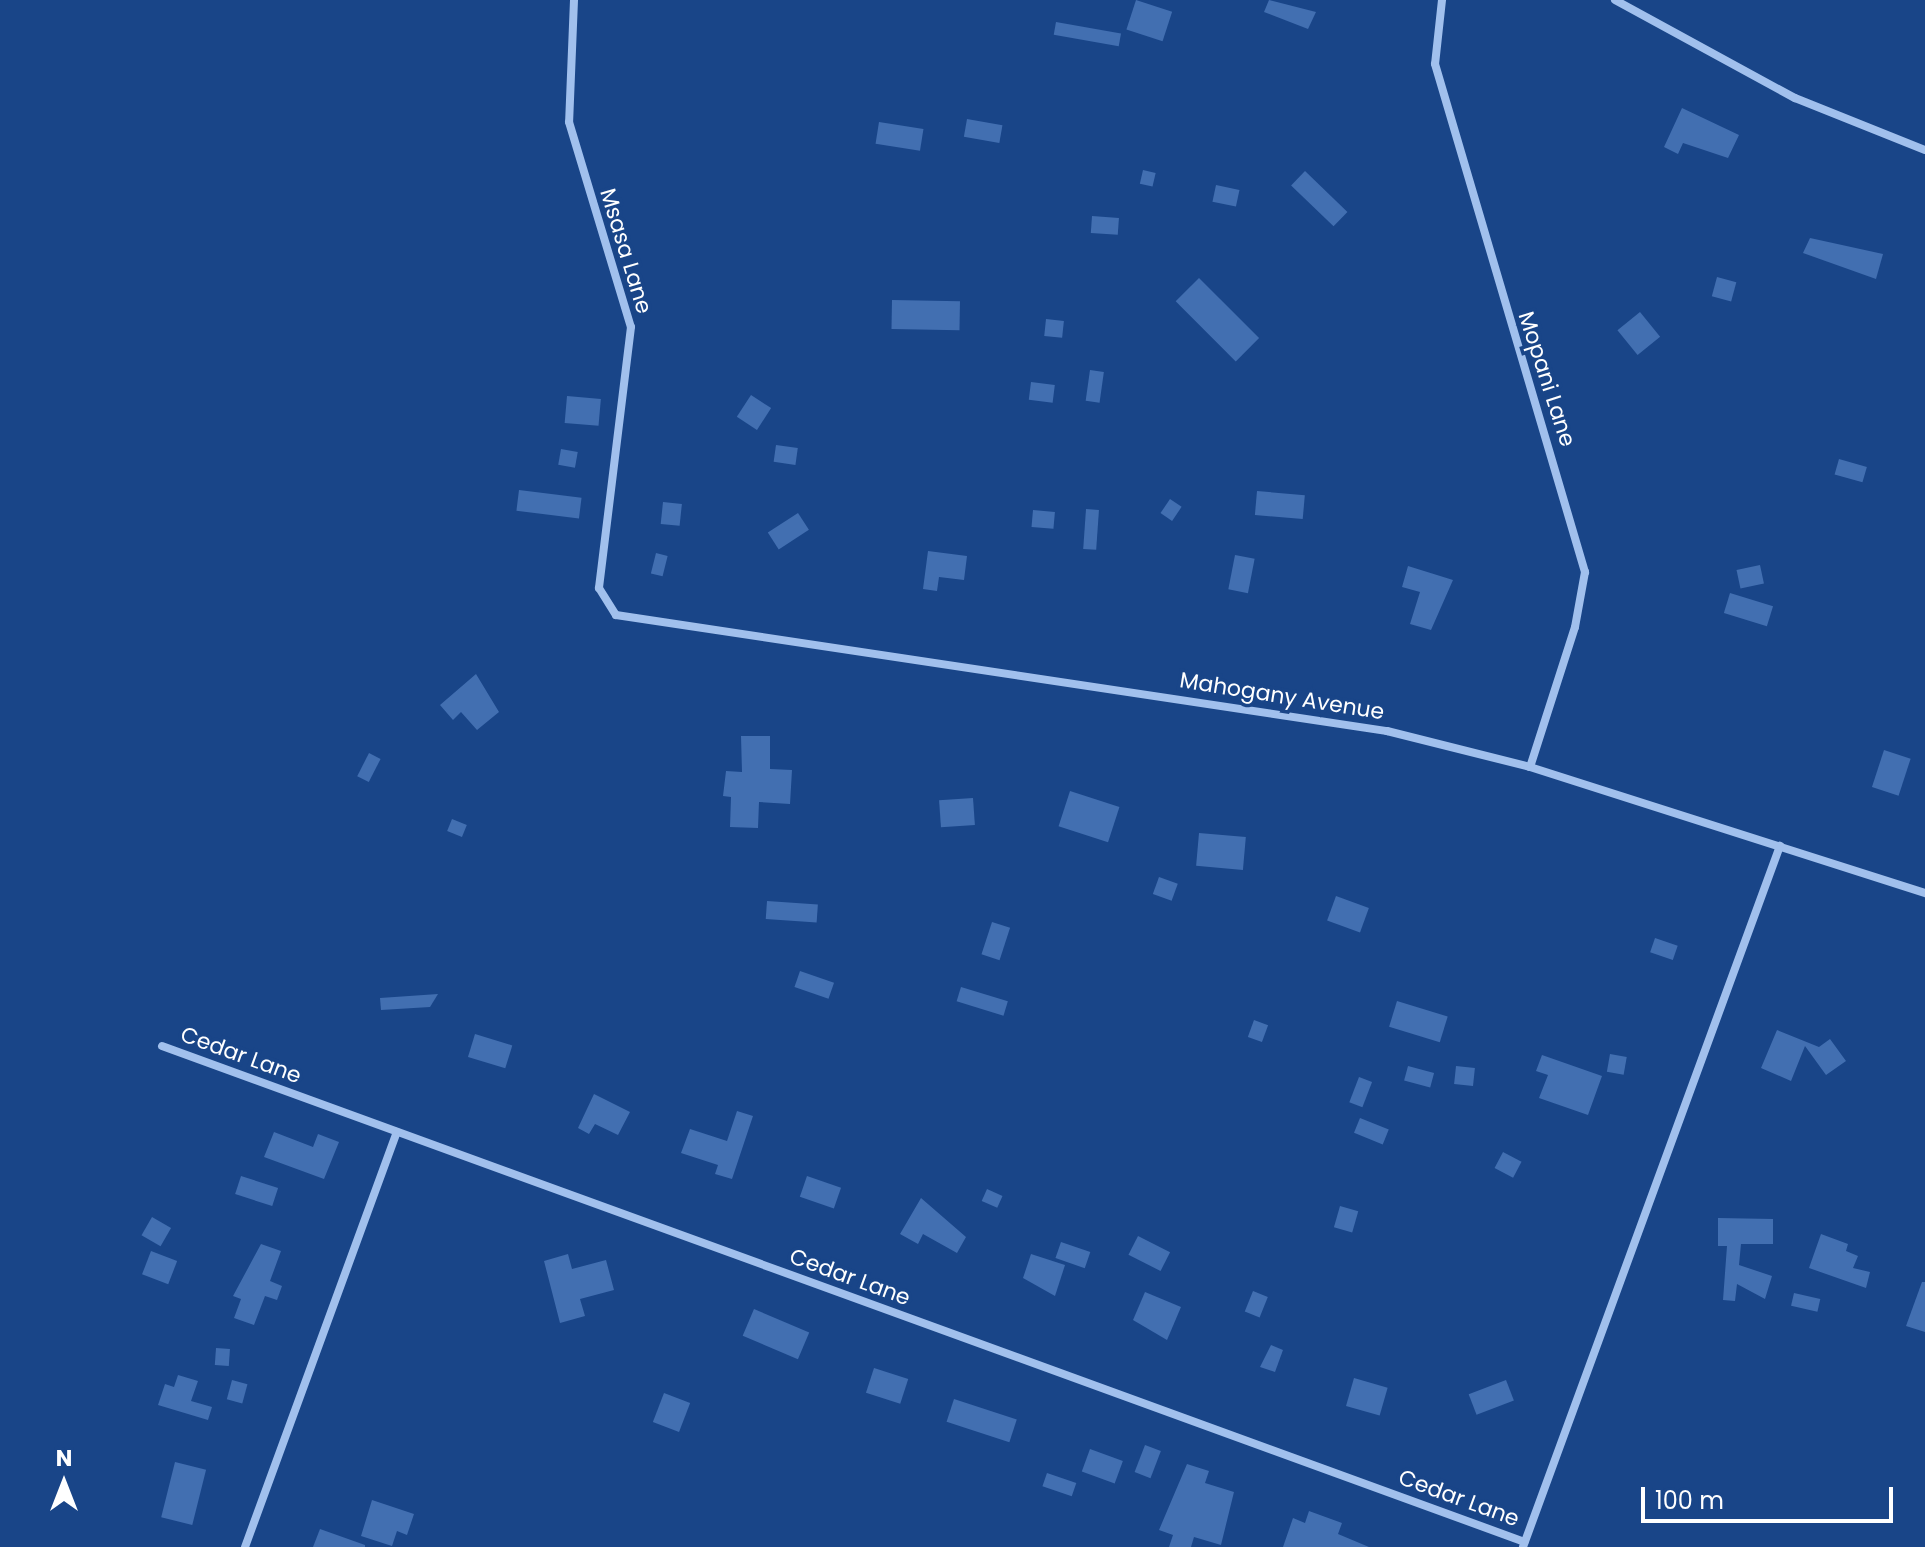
<!DOCTYPE html>
<style>
body{margin:0}
#map{position:relative;width:1925px;height:1547px;overflow:hidden;background:#194588;font-family:Poppins,sans-serif}
div>[style]{position:absolute}
.building>*{inset:0;background:#426fb1;transform-origin:0 0}
.minor>*{height:8px;margin:-4px;padding:0 4px;transform-origin:4px;border-radius:4px;background:#a1c0ed}
span{translate:-50% -50%;white-space:nowrap;text-align:center;line-height:1.15;-webkit-text-stroke:7px #194588;paint-order:stroke}
.street-label{font-size:22px;color:#fff}
.north{position:absolute;left:24px;top:1443px;width:80px;height:80px;-webkit-text-stroke:6px #194588;paint-order:stroke;rotate:0deg;font-size:22px;font-weight:700;line-height:32px;text-align:center;color:#fff}
.north::after{content:'';display:block;margin:auto;width:28px;height:36px;background:#fff;clip-path:polygon(50% 0,100% 100%,50% 72%,0 100%)}
.scale{position:absolute;left:1641px;top:1487px;width:252px;height:36px;box-sizing:border-box;border:4px solid #fff;border-top:0;padding-left:10px;font-size:24px;line-height:28px;white-space:nowrap;color:#fff;-webkit-text-stroke:6px #194588;paint-order:stroke}
</style>
<div id="map">
<div class="building">
<div style="left:1136px;top:0;width:38px;height:31px;rotate:18deg"></div>
<div style="clip-path:polygon(1269px 0,1316px 12px,1308px 29px,1264px 12px)"></div>
<div style="left:1056px;top:22px;width:66px;height:13px;rotate:10deg"></div>
<div style="clip-path:polygon(1682px 108px,1739px 135px,1728px 158px,1683px 143px,1678px 154px,1664px 147px)"></div>
<div style="left:967px;top:119px;width:36px;height:18px;rotate:10deg"></div>
<div style="left:879px;top:122px;width:45px;height:22px;rotate:9deg"></div>
<div style="left:1143px;top:170px;width:13px;height:14px;rotate:13deg"></div>
<div style="left:1305px;top:171px;width:59px;height:20px;rotate:44deg"></div>
<div style="left:1216px;top:185px;width:24px;height:17px;rotate:12deg"></div>
<div style="left:1092px;top:216px;width:27px;height:17px;rotate:4deg"></div>
<div style="clip-path:polygon(1810px 238px,1883px 254px,1876px 279px,1803px 253px)"></div>
<div style="left:1717px;top:277px;width:20px;height:20px;rotate:15deg"></div>
<div style="left:1199px;top:278px;width:85px;height:33px;rotate:45deg"></div>
<div style="left:892px;top:300px;width:68px;height:29px;rotate:1deg"></div>
<div style="left:1640px;top:312px;width:32px;height:29px;rotate:51deg"></div>
<div style="left:1046px;top:319px;width:18px;height:17px;rotate:6deg"></div>
<div style="left:1090px;top:370px;width:14px;height:31px;rotate:8deg"></div>
<div style="left:1031px;top:382px;width:24px;height:18px;rotate:7deg"></div>
<div style="left:751px;top:395px;width:24px;height:26px;rotate:33deg"></div>
<div style="left:567px;top:396px;width:34px;height:27px;rotate:5deg"></div>
<div style="left:776px;top:445px;width:22px;height:17px;rotate:8deg"></div>
<div style="left:561px;top:449px;width:17px;height:16px;rotate:10deg"></div>
<div style="left:1839px;top:459px;width:29px;height:16px;rotate:16deg"></div>
<div style="left:519px;top:490px;width:63px;height:21px;rotate:7deg"></div>
<div style="left:1257px;top:491px;width:48px;height:24px;rotate:5deg"></div>
<div style="left:1170px;top:499px;width:14px;height:17px;rotate:34deg"></div>
<div style="left:663px;top:502px;width:19px;height:22px;rotate:6deg"></div>
<div style="left:1086px;top:509px;width:13px;height:40px;rotate:4deg"></div>
<div style="left:1033px;top:510px;width:22px;height:17px;rotate:5deg"></div>
<div style="left:798px;top:513px;width:20px;height:36px;rotate:57deg"></div>
<div style="clip-path:polygon(928px 551px,967px 556px,964px 580px,939px 577px,937px 591px,923px 589px)"></div>
<div style="left:656px;top:553px;width:12px;height:21px;rotate:14deg"></div>
<div style="left:1235px;top:555px;width:20px;height:35px;rotate:11deg"></div>
<div style="left:1760px;top:565px;width:19px;height:24px;rotate:78deg"></div>
<div style="clip-path:polygon(1408px 566px,1453px 580px,1431px 630px,1410px 624px,1420px 592px,1402px 587px)"></div>
<div style="left:1730px;top:593px;width:45px;height:21px;rotate:17deg"></div>
<div style="clip-path:polygon(476px 674px,499px 712px,477px 730px,461px 712px,453px 720px,440px 705px)"></div>
<div style="clip-path:polygon(741px 736px,770px 736px,770px 769px,792px 770px,790px 804px,759px 802px,758px 828px,730px 827px,731px 797px,723px 796px,726px 771px,742px 772px)"></div>
<div style="left:1884px;top:750px;width:28px;height:39px;rotate:18deg"></div>
<div style="left:369px;top:753px;width:13px;height:26px;rotate:27deg"></div>
<div style="left:1070px;top:791px;width:52px;height:37px;rotate:18deg"></div>
<div style="left:973px;top:798px;width:27px;height:34px;rotate:86deg"></div>
<div style="left:452px;top:819px;width:16px;height:13px;rotate:22deg"></div>
<div style="left:1199px;top:833px;width:47px;height:33px;rotate:5deg"></div>
<div style="left:1159px;top:877px;width:20px;height:18px;rotate:20deg"></div>
<div style="left:1336px;top:896px;width:35px;height:26px;rotate:20deg"></div>
<div style="left:767px;top:901px;width:51px;height:18px;rotate:4deg"></div>
<div style="left:992px;top:922px;width:19px;height:34px;rotate:18deg"></div>
<div style="left:1655px;top:938px;width:24px;height:15px;rotate:19deg"></div>
<div style="left:800px;top:971px;width:36px;height:17px;rotate:19deg"></div>
<div style="left:961px;top:987px;width:49px;height:15px;rotate:17deg"></div>
<div style="clip-path:polygon(438px 994px,430px 1007px,381px 1010px,380px 998px)"></div>
<div style="left:1397px;top:1001px;width:53px;height:27px;rotate:17deg"></div>
<div style="left:1254px;top:1020px;width:15px;height:18px;rotate:20deg"></div>
<div style="clip-path:polygon(1777px 1030px,1819px 1047px,1830px 1039px,1846px 1061px,1826px 1075px,1805px 1046px,1791px 1081px,1761px 1068px)"></div>
<div style="left:475px;top:1034px;width:39px;height:24px;rotate:17deg"></div>
<div style="left:1610px;top:1054px;width:17px;height:18px;rotate:10deg"></div>
<div style="clip-path:polygon(1542px 1055px,1602px 1076px,1588px 1115px,1539px 1098px,1548px 1075px,1536px 1071px)"></div>
<div style="left:1408px;top:1066px;width:27px;height:15px;rotate:15deg"></div>
<div style="left:1456px;top:1066px;width:19px;height:18px;rotate:6deg"></div>
<div style="left:1359px;top:1077px;width:14px;height:27px;rotate:21deg"></div>
<div style="clip-path:polygon(594px 1094px,630px 1112px,618px 1135px,595px 1124px,589px 1134px,578px 1128px)"></div>
<div style="clip-path:polygon(737px 1111px,753px 1116px,732px 1179px,715px 1174px,718px 1165px,681px 1153px,690px 1129px,727px 1141px)"></div>
<div style="left:1360px;top:1118px;width:31px;height:16px;rotate:22deg"></div>
<div style="clip-path:polygon(274px 1132px,313px 1147px,318px 1134px,339px 1142px,324px 1179px,264px 1157px)"></div>
<div style="left:1503px;top:1152px;width:21px;height:18px;rotate:28deg"></div>
<div style="left:241px;top:1176px;width:39px;height:19px;rotate:18deg"></div>
<div style="left:807px;top:1176px;width:36px;height:22px;rotate:19deg"></div>
<div style="left:987px;top:1189px;width:17px;height:13px;rotate:24deg"></div>
<div style="clip-path:polygon(921px 1198px,966px 1237px,957px 1253px,923px 1234px,918px 1244px,900px 1234px)"></div>
<div style="left:1340px;top:1206px;width:19px;height:22px;rotate:16deg"></div>
<div style="left:152px;top:1217px;width:22px;height:21px;rotate:30deg"></div>
<div style="clip-path:polygon(1718px 1218px,1773px 1219px,1773px 1244px,1741px 1244px,1739px 1265px,1772px 1276px,1765px 1299px,1737px 1284px,1735px 1301px,1723px 1300px,1727px 1246px,1718px 1246px)"></div>
<div style="clip-path:polygon(1821px 1234px,1848px 1244px,1846px 1251px,1858px 1256px,1853px 1268px,1870px 1272px,1866px 1288px,1809px 1268px)"></div>
<div style="left:1138px;top:1236px;width:36px;height:21px;rotate:27deg"></div>
<div style="left:1061px;top:1242px;width:31px;height:17px;rotate:19deg"></div>
<div style="clip-path:polygon(261px 1244px,281px 1251px,270px 1281px,282px 1286px,277px 1300px,265px 1296px,254px 1325px,234px 1318px,241px 1299px,233px 1296px)"></div>
<div style="left:151px;top:1251px;width:28px;height:25px;rotate:21deg"></div>
<div style="clip-path:polygon(568px 1254px,572px 1269px,606px 1260px,614px 1290px,580px 1299px,585px 1316px,560px 1323px,544px 1261px)"></div>
<div style="clip-path:polygon(1031px 1254px,1065px 1265px,1055px 1296px,1023px 1278px)"></div>
<div style="clip-path:polygon(1922px 1282px,1925px 1282px,1925px 1332px,1906px 1326px)"></div>
<div style="left:1253px;top:1291px;width:16px;height:22px;rotate:22deg"></div>
<div style="clip-path:polygon(1145px 1292px,1181px 1307px,1167px 1340px,1133px 1320px)"></div>
<div style="left:1794px;top:1293px;width:27px;height:13px;rotate:13deg"></div>
<div style="left:754px;top:1309px;width:60px;height:29px;rotate:23deg"></div>
<div style="clip-path:polygon(1271px 1345px,1283px 1350px,1275px 1372px,1260px 1367px)"></div>
<div style="left:216px;top:1348px;width:14px;height:17px;rotate:4deg"></div>
<div style="left:874px;top:1368px;width:36px;height:26px;rotate:18deg"></div>
<div style="clip-path:polygon(178px 1375px,198px 1381px,191px 1401px,212px 1407px,208px 1420px,158px 1405px,165px 1384px,174px 1387px)"></div>
<div style="left:1354px;top:1378px;width:35px;height:29px;rotate:16deg"></div>
<div style="left:232px;top:1380px;width:16px;height:20px;rotate:15deg"></div>
<div style="left:1506px;top:1380px;width:22px;height:40px;rotate:69deg"></div>
<div style="left:664px;top:1393px;width:28px;height:31px;rotate:21deg"></div>
<div style="left:954px;top:1399px;width:66px;height:24px;rotate:18deg"></div>
<div style="left:1145px;top:1445px;width:17px;height:29px;rotate:21deg"></div>
<div style="left:1090px;top:1449px;width:35px;height:24px;rotate:20deg"></div>
<div style="left:175px;top:1462px;width:32px;height:57px;rotate:14deg"></div>
<div style="clip-path:polygon(1187px 1464px,1209px 1471px,1205px 1483px,1234px 1492px,1221px 1545px,1194px 1537px,1191px 1547px,1169px 1547px,1173px 1535px,1159px 1530px)"></div>
<div style="left:1047px;top:1473px;width:31px;height:14px;rotate:19deg"></div>
<div style="clip-path:polygon(372px 1500px,414px 1514px,407px 1535px,397px 1531px,392px 1546px,361px 1536px)"></div>
<div style="clip-path:polygon(1309px 1511px,1342px 1523px,1338px 1534px,1369px 1547px,1283px 1547px,1293px 1518px,1305px 1523px)"></div>
<div style="clip-path:polygon(320px 1529px,365px 1545px,365px 1547px,313px 1547px)"></div>
</div>
<div class="minor">
<div style="left:574px;top:0;width:122px;rotate:92.3deg"></div>
<div style="left:569px;top:122px;width:214px;rotate:73.2deg"></div>
<div style="left:631px;top:327px;width:263px;rotate:97deg"></div>
<div style="left:599px;top:588px;width:32px;rotate:58deg"></div>
<div style="left:616px;top:615px;width:780px;rotate:8.56deg"></div>
<div style="left:1387px;top:731px;width:147px;rotate:14.1deg"></div>
<div style="left:1530px;top:767px;width:415px;rotate:17.7deg"></div>
<div style="left:1442px;top:0;width:64px;rotate:96.2deg"></div>
<div style="left:1435px;top:64px;width:530px;rotate:73.55deg"></div>
<div style="left:1585px;top:572px;width:56px;rotate:100.3deg"></div>
<div style="left:1575px;top:627px;width:147px;rotate:107.8deg"></div>
<div style="left:1615px;top:0;width:205px;rotate:28.6deg"></div>
<div style="left:1795px;top:98px;width:140px;rotate:21.8deg"></div>
<div style="left:162px;top:1046px;width:1450px;rotate:20deg"></div>
<div style="left:245px;top:1547px;width:442px;rotate:-69.9deg"></div>
<div style="left:1523px;top:1547px;width:747px;rotate:-69.87deg"></div>
</div>
<div class="street-label">
<span style="left:626px;top:251px;rotate:73deg">Msasa Lane</span>
<span style="left:1547px;top:379px;rotate:72deg">Mopani Lane</span>
<span style="left:1282px;top:696px;rotate:9deg">Mahogany Avenue</span>
<span style="left:241px;top:1055px;rotate:20deg">Cedar Lane</span>
<span style="left:850px;top:1277px;rotate:20deg">Cedar Lane</span>
<span style="left:1459px;top:1498px;rotate:20deg">Cedar Lane</span>
</div>
<div class="north">N</div>
<div class="scale">100 m</div>
</div>
